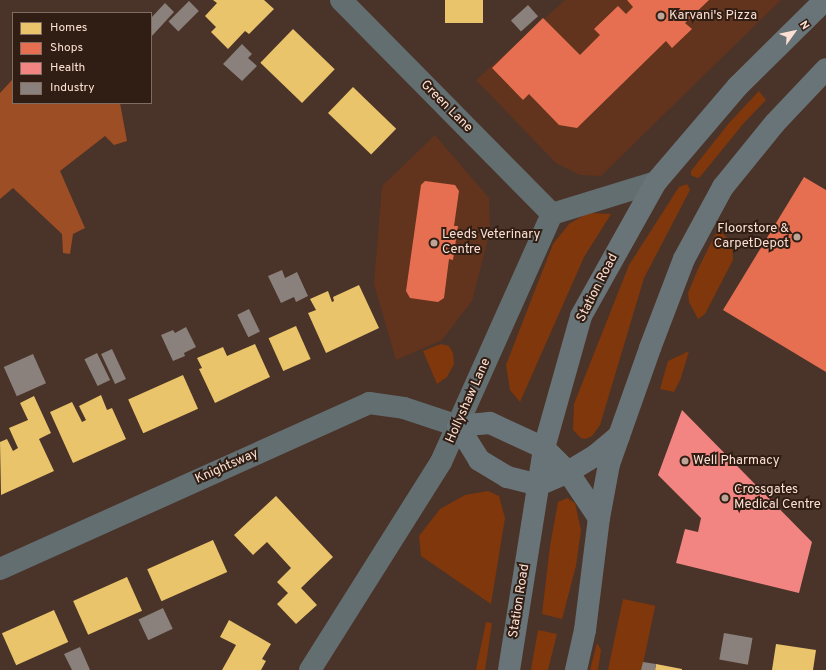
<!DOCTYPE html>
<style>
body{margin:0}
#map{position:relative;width:826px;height:670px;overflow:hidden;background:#4a3328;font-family:Overpass,sans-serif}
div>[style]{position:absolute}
.built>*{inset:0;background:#62341d}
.green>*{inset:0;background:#80370b;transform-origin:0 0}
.forest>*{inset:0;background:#9d4e25}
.homes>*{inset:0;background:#e9c46a;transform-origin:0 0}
.shops>*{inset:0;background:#e76f51}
.health>*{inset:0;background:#f28482}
.industry>*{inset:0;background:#8a817c;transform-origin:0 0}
.minor>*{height:22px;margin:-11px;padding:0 11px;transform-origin:11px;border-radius:11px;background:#636e71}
.major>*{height:22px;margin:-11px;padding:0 11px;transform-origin:11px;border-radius:11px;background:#697478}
.dots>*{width:11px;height:11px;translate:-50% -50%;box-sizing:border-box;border:2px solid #301d13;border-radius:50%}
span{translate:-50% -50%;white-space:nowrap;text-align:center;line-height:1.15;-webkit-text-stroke:4px #301d13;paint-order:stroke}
.poi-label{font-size:13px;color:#fce0d3}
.left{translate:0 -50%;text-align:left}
.right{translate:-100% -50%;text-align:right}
.street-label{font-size:13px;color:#fce0d3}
.legend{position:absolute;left:12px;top:12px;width:140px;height:92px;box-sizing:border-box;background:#301d13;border:1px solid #826b60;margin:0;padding:5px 7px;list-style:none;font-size:12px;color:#fce0d3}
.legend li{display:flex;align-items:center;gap:8px;height:20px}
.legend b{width:20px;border:1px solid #826b60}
.north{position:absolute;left:774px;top:12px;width:40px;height:40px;-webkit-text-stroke:3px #301d13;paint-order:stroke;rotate:57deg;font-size:11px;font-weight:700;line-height:16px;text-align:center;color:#fce0d3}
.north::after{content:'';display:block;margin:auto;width:14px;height:18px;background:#fce0d3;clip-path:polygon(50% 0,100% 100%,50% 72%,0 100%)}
</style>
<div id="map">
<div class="built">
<div style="clip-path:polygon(565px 0,781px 0,601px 176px,580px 175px,556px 163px,476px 80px)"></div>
<div style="clip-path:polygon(435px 135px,489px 198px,490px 231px,472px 301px,442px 340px,396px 360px,374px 284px,382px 186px)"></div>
</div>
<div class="green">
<div style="clip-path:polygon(759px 91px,766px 100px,743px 124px,700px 177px,697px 178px,691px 175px,691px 171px,729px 123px)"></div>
<div style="clip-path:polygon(687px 184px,690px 190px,644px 278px,600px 425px,592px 436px,585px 439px,581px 438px,573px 430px,574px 404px,629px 265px,679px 187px)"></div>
<div style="clip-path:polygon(588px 213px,611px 214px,584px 257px,520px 402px,510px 390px,506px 365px,553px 244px,569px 224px)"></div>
<div style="clip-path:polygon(717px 231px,721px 231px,732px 244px,733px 260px,705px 314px,698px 319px,689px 302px,688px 293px,698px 269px)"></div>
<div style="clip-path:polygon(441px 344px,449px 346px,453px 353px,454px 364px,447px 377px,437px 384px,423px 351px)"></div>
<div style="clip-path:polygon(689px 351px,681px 378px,674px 392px,660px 389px,668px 361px)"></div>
<div style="clip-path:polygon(488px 491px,499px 496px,505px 518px,491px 604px,421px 556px,419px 536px,440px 509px,465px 495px)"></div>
<div style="clip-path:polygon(567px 498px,575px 503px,581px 530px,576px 566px,562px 619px,542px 614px,550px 546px,558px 502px)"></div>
<div style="left:623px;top:599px;width:33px;height:72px;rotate:12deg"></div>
<div style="clip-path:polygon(486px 622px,492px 623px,485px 670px,476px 670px)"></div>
<div style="clip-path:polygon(538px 630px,557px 634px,548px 670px,531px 670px)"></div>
<div style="clip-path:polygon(597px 643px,601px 650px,598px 670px,590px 670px)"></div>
</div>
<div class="forest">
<div style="clip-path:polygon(13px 79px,13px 103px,120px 103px,127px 141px,114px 145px,105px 136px,60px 171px,85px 228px,73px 234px,70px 254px,63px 253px,62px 234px,13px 188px,0 199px,0 93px)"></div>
</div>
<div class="homes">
<div style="clip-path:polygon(213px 0,264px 0,274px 9px,249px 34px,245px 31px,228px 49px,211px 32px,216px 27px,205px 16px,217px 3px)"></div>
<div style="left:445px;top:0;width:38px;height:23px"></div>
<div style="left:293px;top:29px;width:58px;height:47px;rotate:44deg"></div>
<div style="left:353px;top:87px;width:60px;height:36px;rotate:44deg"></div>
<div style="clip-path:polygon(359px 285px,379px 328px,326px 353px,308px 313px,316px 310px,310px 299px,328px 291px,332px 302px,334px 301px,333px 297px)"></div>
<div style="left:296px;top:326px;width:36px;height:30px;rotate:66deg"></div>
<div style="clip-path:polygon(255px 344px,270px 377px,215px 403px,199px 369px,202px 368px,197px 358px,223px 347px,227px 356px)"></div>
<div style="left:183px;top:375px;width:37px;height:60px;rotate:66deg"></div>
<div style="clip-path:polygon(101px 395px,107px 410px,112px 408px,126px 439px,73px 463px,50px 412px,72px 402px,82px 422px,86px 420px,79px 406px)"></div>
<div style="clip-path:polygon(34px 396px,51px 433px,39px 439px,54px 471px,1px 495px,0 442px,7px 439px,13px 451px,18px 448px,9px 428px,28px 420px,20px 403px)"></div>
<div style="clip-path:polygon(276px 496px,333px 557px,301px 588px,317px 605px,296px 624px,277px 604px,288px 593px,277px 582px,291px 568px,267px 542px,253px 555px,234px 535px)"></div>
<div style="left:213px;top:540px;width:35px;height:72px;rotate:66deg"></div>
<div style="left:127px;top:577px;width:37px;height:59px;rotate:66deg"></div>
<div style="left:54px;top:610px;width:35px;height:57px;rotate:66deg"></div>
<div style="clip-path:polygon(229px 620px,271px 644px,262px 659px,266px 661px,261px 670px,222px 670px,236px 645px,220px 637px)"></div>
<div style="clip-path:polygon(776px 644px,816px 650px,813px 670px,772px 670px)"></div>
<div style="clip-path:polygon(656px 664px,682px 669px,682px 670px,655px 670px)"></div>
</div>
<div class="shops">
<div style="clip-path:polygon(627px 0,709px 0,685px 23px,692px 29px,672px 48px,666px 41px,577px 128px,559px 125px,529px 94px,523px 100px,492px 68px,543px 18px,580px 55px,600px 35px,594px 29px,618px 6px,626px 14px,633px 7px)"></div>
<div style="clip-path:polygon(804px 177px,826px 190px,826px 372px,723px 310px)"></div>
<div style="clip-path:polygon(425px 181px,455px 185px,459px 191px,454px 226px,458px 226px,453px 260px,449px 259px,444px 298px,438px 302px,410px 298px,406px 291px,421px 185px)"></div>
</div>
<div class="health">
<div style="clip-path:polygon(682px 410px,812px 542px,799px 593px,676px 563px,685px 529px,698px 532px,701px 518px,658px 475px)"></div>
</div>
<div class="industry">
<div style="left:189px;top:1px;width:14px;height:29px;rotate:45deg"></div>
<div style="clip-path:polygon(165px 3px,174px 12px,151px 37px,151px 18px)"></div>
<div style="left:528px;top:5px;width:15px;height:23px;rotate:48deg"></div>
<div style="clip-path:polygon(242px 44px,252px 54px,248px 58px,257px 66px,242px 81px,223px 64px)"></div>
<div style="clip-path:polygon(282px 270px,285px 278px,297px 272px,308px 296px,296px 302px,294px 297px,281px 303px,268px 276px)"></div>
<div style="left:249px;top:309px;width:25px;height:13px;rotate:64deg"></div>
<div style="clip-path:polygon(186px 327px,196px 347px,184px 353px,185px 356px,173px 361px,161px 335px,173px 330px,175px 333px)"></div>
<div style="left:112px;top:349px;width:33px;height:12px;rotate:65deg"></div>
<div style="left:97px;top:353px;width:30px;height:14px;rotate:64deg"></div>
<div style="left:33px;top:354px;width:32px;height:32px;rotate:66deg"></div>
<div style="left:163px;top:608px;width:23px;height:27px;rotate:65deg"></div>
<div style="left:724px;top:633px;width:29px;height:27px;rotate:10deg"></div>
<div style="clip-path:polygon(80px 647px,90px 670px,72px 670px,64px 654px)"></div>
<div style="clip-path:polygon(643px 662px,656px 664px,655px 670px,641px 670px)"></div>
</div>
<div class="minor">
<div style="left:341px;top:0;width:301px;rotate:45.4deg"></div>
<div style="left:0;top:569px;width:405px;rotate:-24.2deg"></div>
<div style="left:369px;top:403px;width:35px;rotate:8deg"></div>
<div style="left:404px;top:408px;width:57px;rotate:18.4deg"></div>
<div style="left:310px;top:670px;width:246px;rotate:-57.8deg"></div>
<div style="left:441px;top:462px;width:272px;rotate:-65.9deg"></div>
<div style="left:552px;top:214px;width:109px;rotate:-17.1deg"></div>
</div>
<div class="major">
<div style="left:599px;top:518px;width:55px;rotate:-124deg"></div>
<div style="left:568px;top:472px;width:34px;rotate:-135deg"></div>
<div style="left:544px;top:448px;width:60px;rotate:-155.2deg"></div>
<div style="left:490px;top:423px;width:32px;rotate:175deg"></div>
<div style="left:458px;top:426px;width:40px;rotate:58deg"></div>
<div style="left:479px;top:460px;width:33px;rotate:31deg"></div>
<div style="left:507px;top:477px;width:32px;rotate:14deg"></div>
<div style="left:538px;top:485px;width:33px;rotate:-23deg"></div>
<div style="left:568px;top:472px;width:33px;rotate:-31deg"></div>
<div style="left:596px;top:455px;width:30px;rotate:-40deg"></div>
<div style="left:509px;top:670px;width:225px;rotate:-81deg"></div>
<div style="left:544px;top:448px;width:137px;rotate:-74.3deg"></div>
<div style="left:581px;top:316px;width:154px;rotate:-60.8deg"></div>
<div style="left:656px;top:182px;width:126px;rotate:-49.5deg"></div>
<div style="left:738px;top:86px;width:122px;rotate:-44.7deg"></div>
<div style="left:576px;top:670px;width:41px;rotate:-77.3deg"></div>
<div style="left:585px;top:630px;width:113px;rotate:-82.9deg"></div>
<div style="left:599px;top:518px;width:55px;rotate:-79.5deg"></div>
<div style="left:609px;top:464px;width:123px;rotate:-70.5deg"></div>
<div style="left:650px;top:348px;width:95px;rotate:-69.1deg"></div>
<div style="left:684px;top:259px;width:82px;rotate:-61.6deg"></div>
<div style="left:723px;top:187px;width:82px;rotate:-50.9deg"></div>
<div style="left:775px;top:123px;width:74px;rotate:-46.6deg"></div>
</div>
<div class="dots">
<div style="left:661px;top:16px;background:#bea397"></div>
<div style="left:797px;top:237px;background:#bea397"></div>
<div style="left:434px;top:243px;background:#bea397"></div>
<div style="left:685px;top:461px;background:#bea397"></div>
<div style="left:725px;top:498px;background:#bea397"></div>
</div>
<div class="poi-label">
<span class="left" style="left:669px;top:16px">Karvani's Pizza</span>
<span class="right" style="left:789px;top:237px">Floorstore &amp;<br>CarpetDepot</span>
<span class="left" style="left:442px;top:243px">Leeds Veterinary<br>Centre</span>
<span class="left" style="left:693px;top:461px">Well Pharmacy</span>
<span class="left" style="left:734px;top:498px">Crossgates<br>Medical Centre</span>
</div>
<div class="street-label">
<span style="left:446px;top:107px;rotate:45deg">Green Lane</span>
<span style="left:598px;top:288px;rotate:-63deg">Station Road</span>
<span style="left:469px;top:401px;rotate:-66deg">Hollyshaw Lane</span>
<span style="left:227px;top:467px;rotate:-24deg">Knightsway</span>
<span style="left:520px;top:601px;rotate:-81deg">Station Road</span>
</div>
<ul class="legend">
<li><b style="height:11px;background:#e9c46a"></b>Homes</li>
<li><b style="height:11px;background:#e76f51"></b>Shops</li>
<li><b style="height:11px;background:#f28482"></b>Health</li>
<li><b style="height:11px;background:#8a817c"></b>Industry</li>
</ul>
<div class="north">N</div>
</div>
